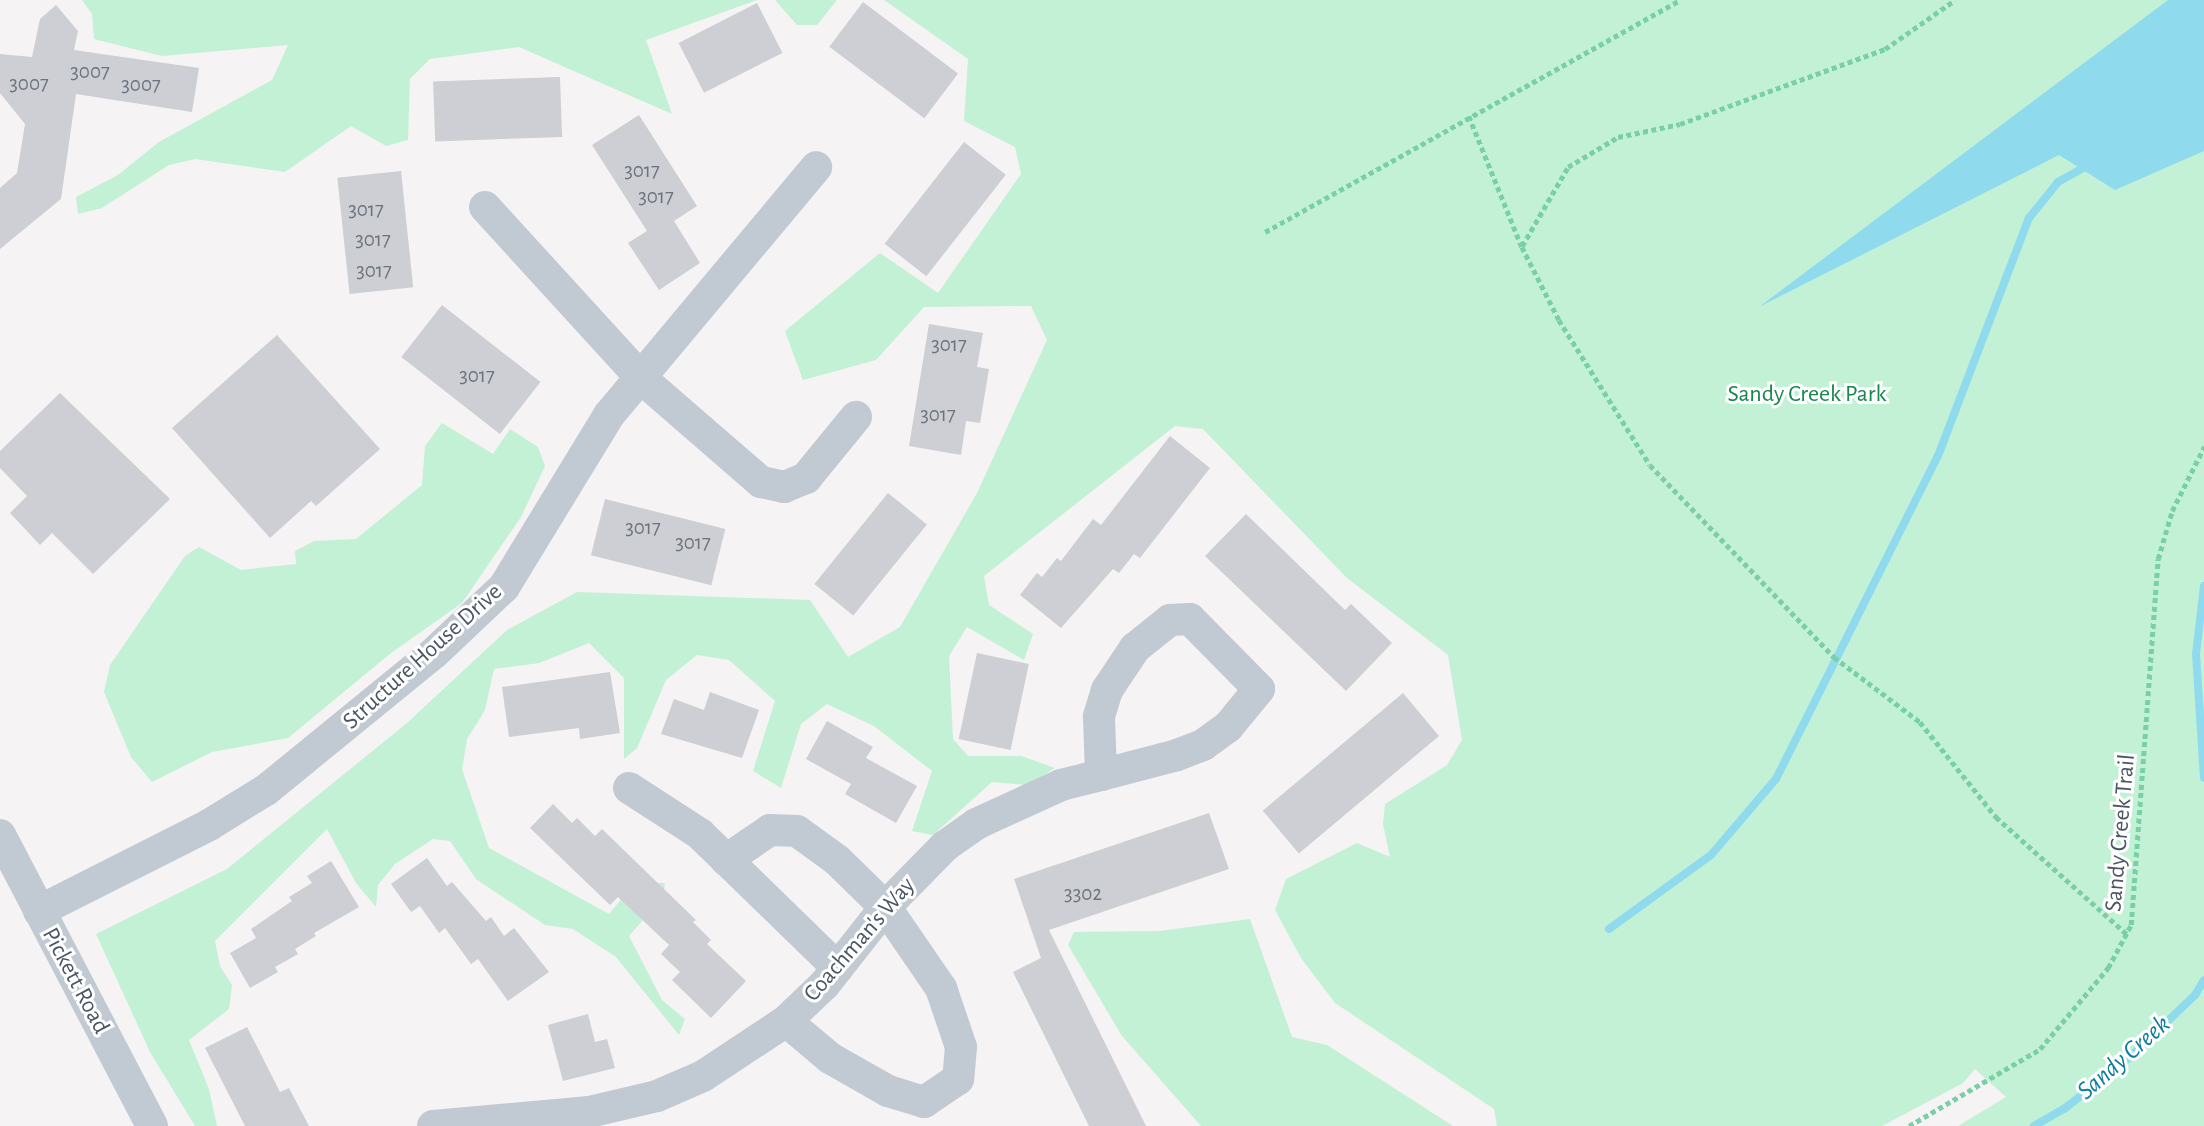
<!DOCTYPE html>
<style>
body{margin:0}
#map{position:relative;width:2204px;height:1126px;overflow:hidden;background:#f5f3f3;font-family:"Alegreya Sans",sans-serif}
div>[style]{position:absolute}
.green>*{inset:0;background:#c3f1d5}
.water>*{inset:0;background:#90daee}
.stream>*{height:8px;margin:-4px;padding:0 4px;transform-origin:4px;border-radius:4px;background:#90daee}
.building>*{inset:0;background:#cdcfd5;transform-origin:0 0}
.path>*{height:4.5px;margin-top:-2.25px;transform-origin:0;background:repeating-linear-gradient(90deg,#7ad0a6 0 5px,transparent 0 8.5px)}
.minor>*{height:32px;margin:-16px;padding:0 16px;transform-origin:16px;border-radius:16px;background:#c1cad2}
span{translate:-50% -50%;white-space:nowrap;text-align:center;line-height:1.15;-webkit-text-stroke:6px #fff;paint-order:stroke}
.number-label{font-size:21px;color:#6b747e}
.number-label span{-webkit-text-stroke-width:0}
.park-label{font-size:24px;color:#17864f}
.street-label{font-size:24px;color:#4a5661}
.water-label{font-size:26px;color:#0c7c9b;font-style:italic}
</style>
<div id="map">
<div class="green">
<div style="clip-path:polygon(82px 0,757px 0,646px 40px,672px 114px,519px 47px,430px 59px,410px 79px,408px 140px,386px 146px,351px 126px,285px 172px,195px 159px,169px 165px,102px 208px,78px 214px,76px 197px,118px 175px,159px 142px,272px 80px,288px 45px,162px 56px,94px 39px,92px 14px)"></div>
<div style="clip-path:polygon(775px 0,837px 0,817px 25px,797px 25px)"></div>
<div style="clip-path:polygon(884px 0,2204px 0,2204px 1126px,1958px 1126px,2006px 1097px,1975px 1069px,1963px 1083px,1882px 1126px,1497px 1126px,1494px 1109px,1335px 1003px,1301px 958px,1275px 910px,1286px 879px,1357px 843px,1390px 857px,1383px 824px,1385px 804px,1447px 765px,1462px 740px,1448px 655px,1347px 578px,1203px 429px,1175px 426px,984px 576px,989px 605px,1033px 634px,1024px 660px,967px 627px,949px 656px,953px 739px,968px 756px,1021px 756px,1055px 768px,1028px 785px,992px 782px,933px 835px,912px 831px,932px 771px,874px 726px,827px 704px,801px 724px,781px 788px,753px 771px,775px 701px,729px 660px,697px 655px,666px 680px,637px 748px,624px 759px,624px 678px,589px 643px,539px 663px,494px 669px,485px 710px,467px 739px,462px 769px,489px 848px,609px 914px,635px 883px,665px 883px,663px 897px,629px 936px,662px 1000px,685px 1019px,679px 1035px,616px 957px,573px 929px,545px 925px,476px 879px,450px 841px,433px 839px,395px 864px,378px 885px,376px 907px,356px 883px,327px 829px,215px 941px,220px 966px,232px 985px,229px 1009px,189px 1040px,209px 1089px,217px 1126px,195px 1126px,150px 1052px,96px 934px,227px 869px,407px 723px,507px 630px,577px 592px,810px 600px,848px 657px,900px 627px,977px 493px,1047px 340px,1031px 306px,924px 307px,876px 360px,803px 380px,785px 331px,880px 253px,938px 293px,1021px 174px,1015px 147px,964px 121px,968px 59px)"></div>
<div style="clip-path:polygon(442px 423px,493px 454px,510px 429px,538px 447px,545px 466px,521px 517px,462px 603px,391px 653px,288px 738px,212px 752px,152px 782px,131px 757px,104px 692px,110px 665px,185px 556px,199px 547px,241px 570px,296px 564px,295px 551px,314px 541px,356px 539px,422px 485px,425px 446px)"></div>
<div style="clip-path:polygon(1250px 919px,1292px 1037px,1327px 1045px,1453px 1126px,1201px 1126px,1122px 1036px,1068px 945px,1074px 932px,1160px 931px)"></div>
</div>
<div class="water">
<div style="clip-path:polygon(2168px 0,2204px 0,2204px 151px,2115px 190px,2059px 155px,1759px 307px)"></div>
</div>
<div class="stream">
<div style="left:2204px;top:586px;width:68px;rotate:96.7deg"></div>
<div style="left:2196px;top:654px;width:124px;rotate:86.3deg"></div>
<div style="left:1609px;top:929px;width:126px;rotate:-36deg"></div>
<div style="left:1711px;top:855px;width:100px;rotate:-49.5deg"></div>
<div style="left:1776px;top:779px;width:361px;rotate:-63.4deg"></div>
<div style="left:1938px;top:456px;width:255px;rotate:-69.1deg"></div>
<div style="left:2029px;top:218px;width:46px;rotate:-51.1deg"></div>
<div style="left:2058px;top:182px;width:37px;rotate:-29deg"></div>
<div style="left:2034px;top:1126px;width:34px;rotate:-30deg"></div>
<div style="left:2064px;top:1109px;width:84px;rotate:-38.2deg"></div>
<div style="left:2130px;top:1057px;width:90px;rotate:-43.6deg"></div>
<div style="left:2195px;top:995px;width:17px;rotate:-59deg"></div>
</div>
<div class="building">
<div style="left:863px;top:2px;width:119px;height:56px;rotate:37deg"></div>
<div style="left:757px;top:3px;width:56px;height:88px;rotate:63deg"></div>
<div style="clip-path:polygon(56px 5px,78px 31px,74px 50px,199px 68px,192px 112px,76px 94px,61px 199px,0 249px,0 188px,17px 173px,25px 124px,0 93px,0 54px,32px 57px,40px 19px)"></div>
<div style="left:560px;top:77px;width:60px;height:127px;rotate:88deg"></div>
<div style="clip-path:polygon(639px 115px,697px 206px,674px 221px,700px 263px,659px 290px,628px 243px,647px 231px,592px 145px)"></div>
<div style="left:964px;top:142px;width:53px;height:129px;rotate:38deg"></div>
<div style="left:401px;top:171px;width:117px;height:64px;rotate:84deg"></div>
<div style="left:442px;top:305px;width:125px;height:66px;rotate:38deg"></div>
<div style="clip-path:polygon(929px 324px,983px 333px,977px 367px,989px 369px,980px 423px,966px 421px,961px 455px,909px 446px)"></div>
<div style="clip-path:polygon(277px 335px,380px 449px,316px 506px,311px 501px,270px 538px,172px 428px)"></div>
<div style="clip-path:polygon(60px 393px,170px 499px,93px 574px,52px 533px,40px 545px,10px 513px,27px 496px,0 468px,0 451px)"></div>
<div style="clip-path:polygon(1170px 436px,1210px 468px,1140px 558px,1134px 554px,1119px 573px,1113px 569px,1061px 628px,1020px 595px,1037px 573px,1042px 577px,1057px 558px,1061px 561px,1093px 519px,1101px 525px)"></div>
<div style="left:888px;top:493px;width:50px;height:117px;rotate:39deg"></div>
<div style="left:605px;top:499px;width:124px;height:58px;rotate:14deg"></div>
<div style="clip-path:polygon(1246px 514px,1345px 610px,1351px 604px,1392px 643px,1346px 691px,1205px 556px)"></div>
<div style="left:977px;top:653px;width:53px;height:88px;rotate:12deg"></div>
<div style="clip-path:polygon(610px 672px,620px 733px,580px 739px,579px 728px,509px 737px,502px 687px)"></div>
<div style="clip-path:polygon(710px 692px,759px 710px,742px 758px,661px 734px,674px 699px,704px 710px)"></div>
<div style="left:1403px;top:693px;width:56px;height:183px;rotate:50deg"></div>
<div style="clip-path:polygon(827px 721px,873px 747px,866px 758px,917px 786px,896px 823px,845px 794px,851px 784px,806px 759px)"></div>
<div style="clip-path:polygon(553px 804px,572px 823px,577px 818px,595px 836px,602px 829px,696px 920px,693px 922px,711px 940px,707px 944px,746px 981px,711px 1018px,672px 980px,680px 972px,661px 954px,669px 945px,618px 897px,610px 905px,530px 828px)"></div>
<div style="clip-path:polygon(1209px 813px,1229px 869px,1049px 930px,1146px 1126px,1089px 1126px,1013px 972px,1041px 958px,1014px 879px)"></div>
<div style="clip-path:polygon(427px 858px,447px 886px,452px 882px,486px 921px,491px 917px,504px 936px,514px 928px,549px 972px,508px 1001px,478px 959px,471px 964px,445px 928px,439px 933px,420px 906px,411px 912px,391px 884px)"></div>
<div style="clip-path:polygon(331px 861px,359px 907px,314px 933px,316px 936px,295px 949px,298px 954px,275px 967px,278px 972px,250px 988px,230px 953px,256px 938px,251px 929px,292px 901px,289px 897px,312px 883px,307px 876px)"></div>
<div style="clip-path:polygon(588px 1014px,595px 1042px,607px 1039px,615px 1068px,563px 1081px,548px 1025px)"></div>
<div style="clip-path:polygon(247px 1027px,280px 1092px,289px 1088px,309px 1126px,245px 1126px,205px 1048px)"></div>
</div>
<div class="path">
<div style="left:1469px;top:116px;width:141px;rotate:68deg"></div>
<div style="left:1522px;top:247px;width:82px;rotate:63.1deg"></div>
<div style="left:1559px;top:320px;width:171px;rotate:57.9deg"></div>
<div style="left:1650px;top:465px;width:266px;rotate:46.2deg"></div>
<div style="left:1834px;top:657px;width:108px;rotate:37.1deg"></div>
<div style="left:1920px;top:722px;width:122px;rotate:51.3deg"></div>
<div style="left:1996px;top:817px;width:176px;rotate:41.8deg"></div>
<div style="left:1265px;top:232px;width:475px;rotate:-29.2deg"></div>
<div style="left:1522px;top:246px;width:91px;rotate:-59.8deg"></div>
<div style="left:1568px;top:167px;width:58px;rotate:-31deg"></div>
<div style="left:1618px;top:137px;width:63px;rotate:-11.8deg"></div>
<div style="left:1680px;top:124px;width:218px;rotate:-20.1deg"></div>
<div style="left:1885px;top:49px;width:85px;rotate:-35deg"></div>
<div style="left:1909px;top:1126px;width:152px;rotate:-30.4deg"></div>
<div style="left:2040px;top:1049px;width:106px;rotate:-50deg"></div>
<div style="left:2108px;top:968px;width:49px;rotate:-61.9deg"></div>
<div style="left:2131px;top:925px;width:367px;rotate:-85.8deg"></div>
<div style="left:2158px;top:559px;width:50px;rotate:-73.7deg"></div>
<div style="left:2172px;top:511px;width:72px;rotate:-63.4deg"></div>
</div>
<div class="minor">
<div style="left:485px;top:207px;width:233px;rotate:47.6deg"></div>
<div style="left:642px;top:379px;width:157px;rotate:40.9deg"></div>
<div style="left:761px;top:482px;width:24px;rotate:12deg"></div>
<div style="left:784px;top:487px;width:24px;rotate:-22deg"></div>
<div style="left:806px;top:478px;width:79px;rotate:-50.7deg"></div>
<div style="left:629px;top:788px;width:85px;rotate:32.9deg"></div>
<div style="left:700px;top:834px;width:192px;rotate:44.2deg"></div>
<div style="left:0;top:835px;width:328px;rotate:62.4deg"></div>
<div style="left:726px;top:860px;width:53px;rotate:-34.3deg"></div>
<div style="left:770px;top:830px;width:27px;rotate:2deg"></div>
<div style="left:797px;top:831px;width:49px;rotate:35.9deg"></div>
<div style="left:837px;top:860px;width:69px;rotate:44.4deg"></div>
<div style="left:886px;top:908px;width:97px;rotate:55.5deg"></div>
<div style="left:941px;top:988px;width:62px;rotate:71.3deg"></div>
<div style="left:961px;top:1047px;width:32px;rotate:95deg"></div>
<div style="left:958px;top:1079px;width:41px;rotate:145.9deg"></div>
<div style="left:924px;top:1102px;width:38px;rotate:-163deg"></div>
<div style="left:888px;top:1091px;width:67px;rotate:-150.4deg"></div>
<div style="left:830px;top:1058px;width:57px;rotate:-139.9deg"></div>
<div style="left:39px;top:911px;width:191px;rotate:-26.8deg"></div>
<div style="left:209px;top:825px;width:67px;rotate:-31.6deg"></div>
<div style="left:266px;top:790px;width:217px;rotate:-39.2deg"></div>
<div style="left:434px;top:653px;width:96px;rotate:-43.3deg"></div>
<div style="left:504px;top:587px;width:202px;rotate:-58.6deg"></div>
<div style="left:609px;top:415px;width:323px;rotate:-50.1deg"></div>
<div style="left:433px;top:1126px;width:157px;rotate:-5.1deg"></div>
<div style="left:589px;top:1112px;width:70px;rotate:-13.2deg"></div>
<div style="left:657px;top:1096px;width:50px;rotate:-23.5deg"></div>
<div style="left:703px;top:1076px;width:100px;rotate:-33.5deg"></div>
<div style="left:786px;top:1021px;width:52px;rotate:-43.5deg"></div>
<div style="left:824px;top:985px;width:103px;rotate:-51.7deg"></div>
<div style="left:888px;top:904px;width:81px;rotate:-45.5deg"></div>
<div style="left:945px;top:846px;width:38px;rotate:-35deg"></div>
<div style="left:976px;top:824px;width:94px;rotate:-24.6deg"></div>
<div style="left:1061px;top:785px;width:41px;rotate:-14deg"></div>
<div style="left:1101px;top:775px;width:79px;rotate:-14.7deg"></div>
<div style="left:1177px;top:755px;width:28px;rotate:-21deg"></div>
<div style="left:1203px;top:745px;width:31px;rotate:-36deg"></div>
<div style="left:1228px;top:727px;width:49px;rotate:-50.8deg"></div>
<div style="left:1259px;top:689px;width:98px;rotate:-134.6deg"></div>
<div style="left:1190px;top:619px;width:20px;rotate:177deg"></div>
<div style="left:1170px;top:620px;width:45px;rotate:141.3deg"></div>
<div style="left:1135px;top:648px;width:50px;rotate:123.7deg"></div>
<div style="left:1107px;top:690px;width:28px;rotate:107deg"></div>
<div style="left:1099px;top:717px;width:58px;rotate:88deg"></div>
</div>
<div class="number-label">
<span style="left:90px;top:72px">3007</span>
<span style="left:29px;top:84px">3007</span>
<span style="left:141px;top:85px">3007</span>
<span style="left:642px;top:171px">3017</span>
<span style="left:656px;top:197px">3017</span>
<span style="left:366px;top:210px">3017</span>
<span style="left:373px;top:240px">3017</span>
<span style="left:374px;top:271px">3017</span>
<span style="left:949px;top:345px">3017</span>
<span style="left:477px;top:376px">3017</span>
<span style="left:938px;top:415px">3017</span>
<span style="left:643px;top:528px">3017</span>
<span style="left:693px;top:543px">3017</span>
<span style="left:1083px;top:894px">3302</span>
</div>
<div class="park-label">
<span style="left:1807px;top:395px">Sandy Creek Park</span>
</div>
<div class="street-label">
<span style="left:423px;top:657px;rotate:-42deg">Structure House Drive</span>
<span style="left:2121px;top:833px;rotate:-85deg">Sandy Creek Trail</span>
<span style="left:860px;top:940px;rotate:-49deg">Coachman's Way</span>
<span style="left:75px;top:981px;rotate:62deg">Pickett Road</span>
</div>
<div class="water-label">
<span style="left:2124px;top:1058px;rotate:-41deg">Sandy Creek</span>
</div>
</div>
